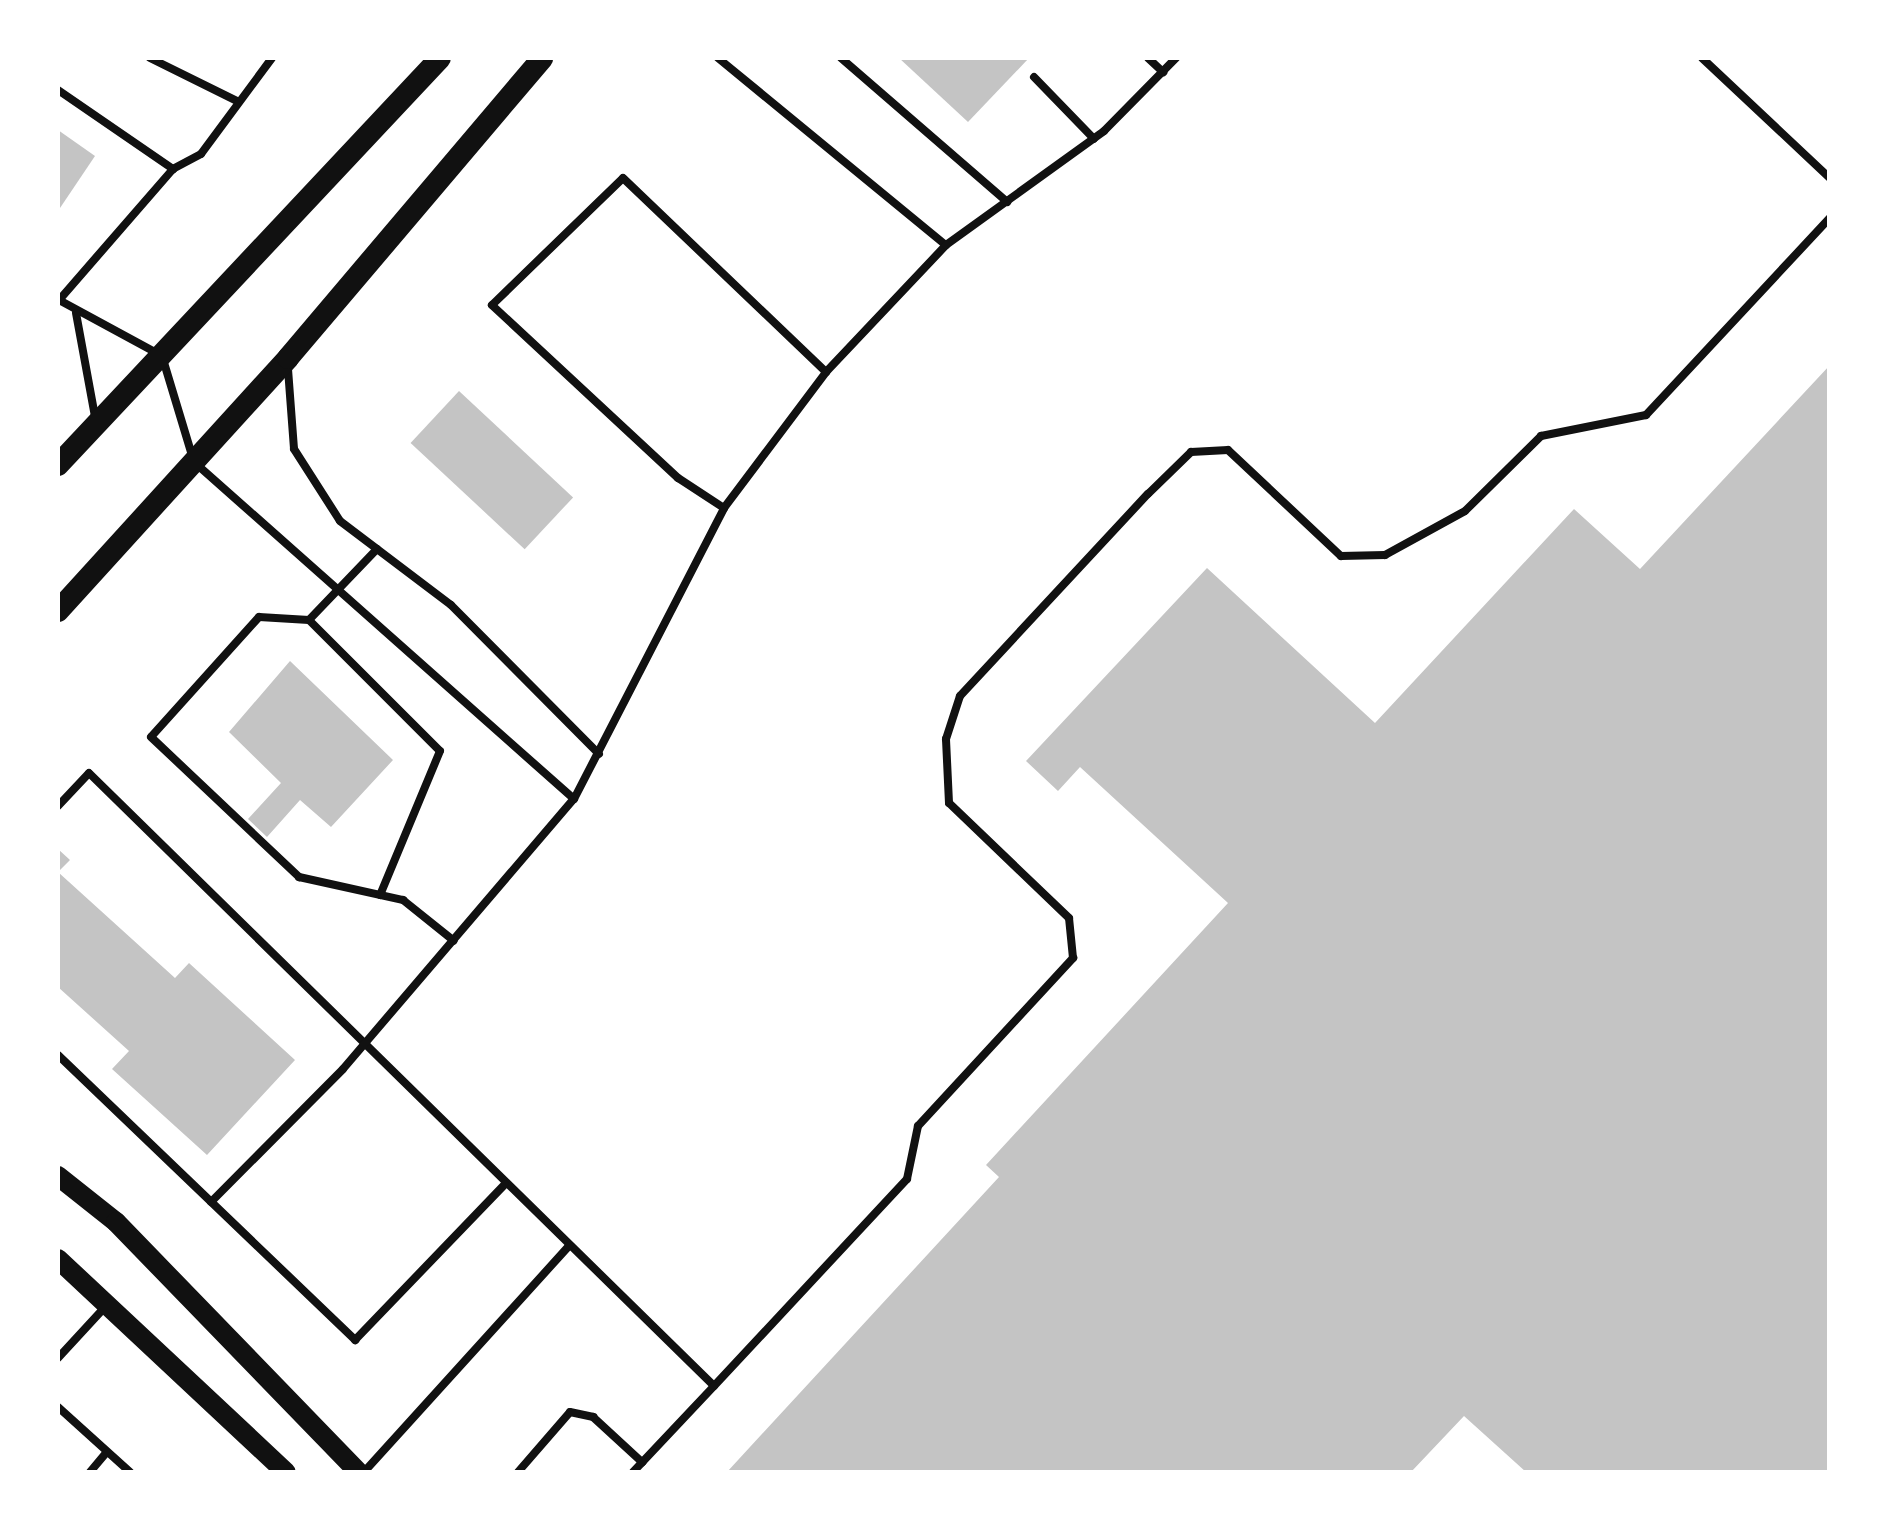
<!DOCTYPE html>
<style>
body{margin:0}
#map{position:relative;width:1887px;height:1530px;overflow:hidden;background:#fff;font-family:"Nunito Sans",sans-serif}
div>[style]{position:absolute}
.building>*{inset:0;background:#c4c4c4;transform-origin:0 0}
.service>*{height:8px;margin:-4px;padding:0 4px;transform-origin:4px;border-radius:4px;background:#111}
.secondary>*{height:20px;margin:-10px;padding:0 10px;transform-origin:10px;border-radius:10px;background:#111}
.primary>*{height:22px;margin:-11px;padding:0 11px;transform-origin:11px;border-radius:11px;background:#111}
span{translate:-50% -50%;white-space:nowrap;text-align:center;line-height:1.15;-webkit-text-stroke:8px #fff;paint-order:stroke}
.frame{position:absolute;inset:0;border:60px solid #fff;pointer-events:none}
</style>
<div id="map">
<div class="building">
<div style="clip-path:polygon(899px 58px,1029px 58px,968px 122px)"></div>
<div style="clip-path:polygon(58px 130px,95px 156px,58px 211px)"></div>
<div style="clip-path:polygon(1830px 365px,1830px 1472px,1526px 1472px,1464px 1416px,1411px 1472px,727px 1472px,999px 1177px,986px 1165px,1228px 903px,1080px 767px,1058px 791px,1026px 761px,1207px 568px,1375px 723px,1574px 509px,1640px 569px)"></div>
<div style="left:459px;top:391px;width:156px;height:71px;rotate:43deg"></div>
<div style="clip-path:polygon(290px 661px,393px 760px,331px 827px,300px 800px,267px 837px,248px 819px,281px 783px,229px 732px)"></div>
<div style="clip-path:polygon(58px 849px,70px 860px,58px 872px,175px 978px,189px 963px,295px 1060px,207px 1155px,112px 1069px,129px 1051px,58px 987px)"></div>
</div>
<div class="service">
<div style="left:150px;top:58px;width:99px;rotate:26.3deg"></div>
<div style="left:272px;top:58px;width:119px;rotate:126.5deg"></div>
<div style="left:201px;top:154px;width:32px;rotate:152deg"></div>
<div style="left:173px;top:169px;width:174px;rotate:131deg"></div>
<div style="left:59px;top:300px;width:117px;rotate:28.5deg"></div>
<div style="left:162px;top:356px;width:111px;rotate:73.2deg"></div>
<div style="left:194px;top:462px;width:508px;rotate:41.57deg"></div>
<div style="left:718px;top:58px;width:295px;rotate:39.4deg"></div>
<div style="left:841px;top:58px;width:220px;rotate:40.9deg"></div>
<div style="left:1148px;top:58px;width:21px;rotate:43deg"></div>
<div style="left:1702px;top:58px;width:175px;rotate:43.2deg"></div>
<div style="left:1034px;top:77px;width:86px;rotate:45.9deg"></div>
<div style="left:58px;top:90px;width:140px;rotate:34.5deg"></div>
<div style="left:76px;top:313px;width:106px;rotate:79.6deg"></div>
<div style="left:288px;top:369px;width:80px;rotate:85.7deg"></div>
<div style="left:294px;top:449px;width:85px;rotate:57.4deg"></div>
<div style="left:340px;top:521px;width:139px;rotate:37.1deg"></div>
<div style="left:451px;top:605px;width:210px;rotate:45.2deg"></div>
<div style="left:724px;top:508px;width:55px;rotate:-146.9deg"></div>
<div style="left:678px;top:478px;width:254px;rotate:-137.1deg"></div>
<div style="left:492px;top:305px;width:182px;rotate:-44.1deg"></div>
<div style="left:623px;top:178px;width:281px;rotate:43.7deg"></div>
<div style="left:377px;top:549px;width:98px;rotate:133.8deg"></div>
<div style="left:309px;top:620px;width:50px;rotate:-176.6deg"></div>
<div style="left:259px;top:617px;width:161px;rotate:132deg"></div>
<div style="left:151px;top:737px;width:204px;rotate:43.4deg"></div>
<div style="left:299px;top:877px;width:107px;rotate:12.5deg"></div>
<div style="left:403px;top:900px;width:65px;rotate:38.8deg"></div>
<div style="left:309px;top:620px;width:185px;rotate:45deg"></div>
<div style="left:440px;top:751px;width:156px;rotate:112.6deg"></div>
<div style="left:58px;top:806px;width:45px;rotate:-46.8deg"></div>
<div style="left:89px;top:773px;width:875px;rotate:44.44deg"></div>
<div style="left:714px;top:1386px;width:283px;rotate:-47deg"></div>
<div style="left:907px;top:1179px;width:54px;rotate:-78.3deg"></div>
<div style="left:918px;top:1126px;width:229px;rotate:-47.3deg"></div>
<div style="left:1073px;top:958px;width:40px;rotate:-95.7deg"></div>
<div style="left:1069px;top:918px;width:166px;rotate:-136.2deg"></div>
<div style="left:949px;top:803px;width:64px;rotate:-92.7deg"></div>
<div style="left:946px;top:739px;width:45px;rotate:-72deg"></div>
<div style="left:960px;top:696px;width:276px;rotate:-47.1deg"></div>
<div style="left:1148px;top:494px;width:60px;rotate:-44.3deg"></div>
<div style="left:1191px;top:452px;width:37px;rotate:-3deg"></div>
<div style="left:1228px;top:450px;width:155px;rotate:43.2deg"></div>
<div style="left:1341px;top:556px;width:44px;rotate:-1.3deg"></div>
<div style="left:1385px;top:555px;width:91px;rotate:-28.8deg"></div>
<div style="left:1465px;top:511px;width:107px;rotate:-44.6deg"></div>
<div style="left:1541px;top:436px;width:107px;rotate:-11.3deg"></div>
<div style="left:1646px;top:415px;width:270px;rotate:-47deg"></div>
<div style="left:58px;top:1055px;width:412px;rotate:43.8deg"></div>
<div style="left:355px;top:1340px;width:216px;rotate:-46.1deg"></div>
<div style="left:211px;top:1202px;width:187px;rotate:-45.2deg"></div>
<div style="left:343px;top:1069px;width:355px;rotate:-49.5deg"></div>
<div style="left:574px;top:799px;width:327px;rotate:-62.7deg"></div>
<div style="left:724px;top:508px;width:170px;rotate:-53.1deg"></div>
<div style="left:826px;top:372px;width:175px;rotate:-46.6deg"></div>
<div style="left:946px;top:245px;width:195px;rotate:-35.8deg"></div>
<div style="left:1104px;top:131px;width:103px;rotate:-45.4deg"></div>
<div style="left:58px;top:1358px;width:71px;rotate:-47.3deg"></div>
<div style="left:58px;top:1407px;width:97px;rotate:42.1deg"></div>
<div style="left:90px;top:1472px;width:26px;rotate:-50deg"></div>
<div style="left:364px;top:1472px;width:305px;rotate:-47.8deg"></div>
<div style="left:518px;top:1472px;width:79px;rotate:-49.1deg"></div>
<div style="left:570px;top:1412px;width:24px;rotate:12deg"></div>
<div style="left:593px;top:1417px;width:67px;rotate:42.6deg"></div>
<div style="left:633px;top:1472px;width:118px;rotate:-46.7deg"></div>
</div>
<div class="secondary">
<div style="left:58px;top:1176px;width:74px;rotate:38.4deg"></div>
<div style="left:116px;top:1222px;width:348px;rotate:45.9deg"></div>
<div style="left:58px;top:1259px;width:312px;rotate:43.1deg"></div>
</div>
<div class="primary">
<div style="left:58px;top:465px;width:558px;rotate:-46.81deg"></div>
<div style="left:58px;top:611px;width:342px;rotate:-47.7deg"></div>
<div style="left:288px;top:358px;width:393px;rotate:-49.7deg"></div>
</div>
<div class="frame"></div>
</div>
